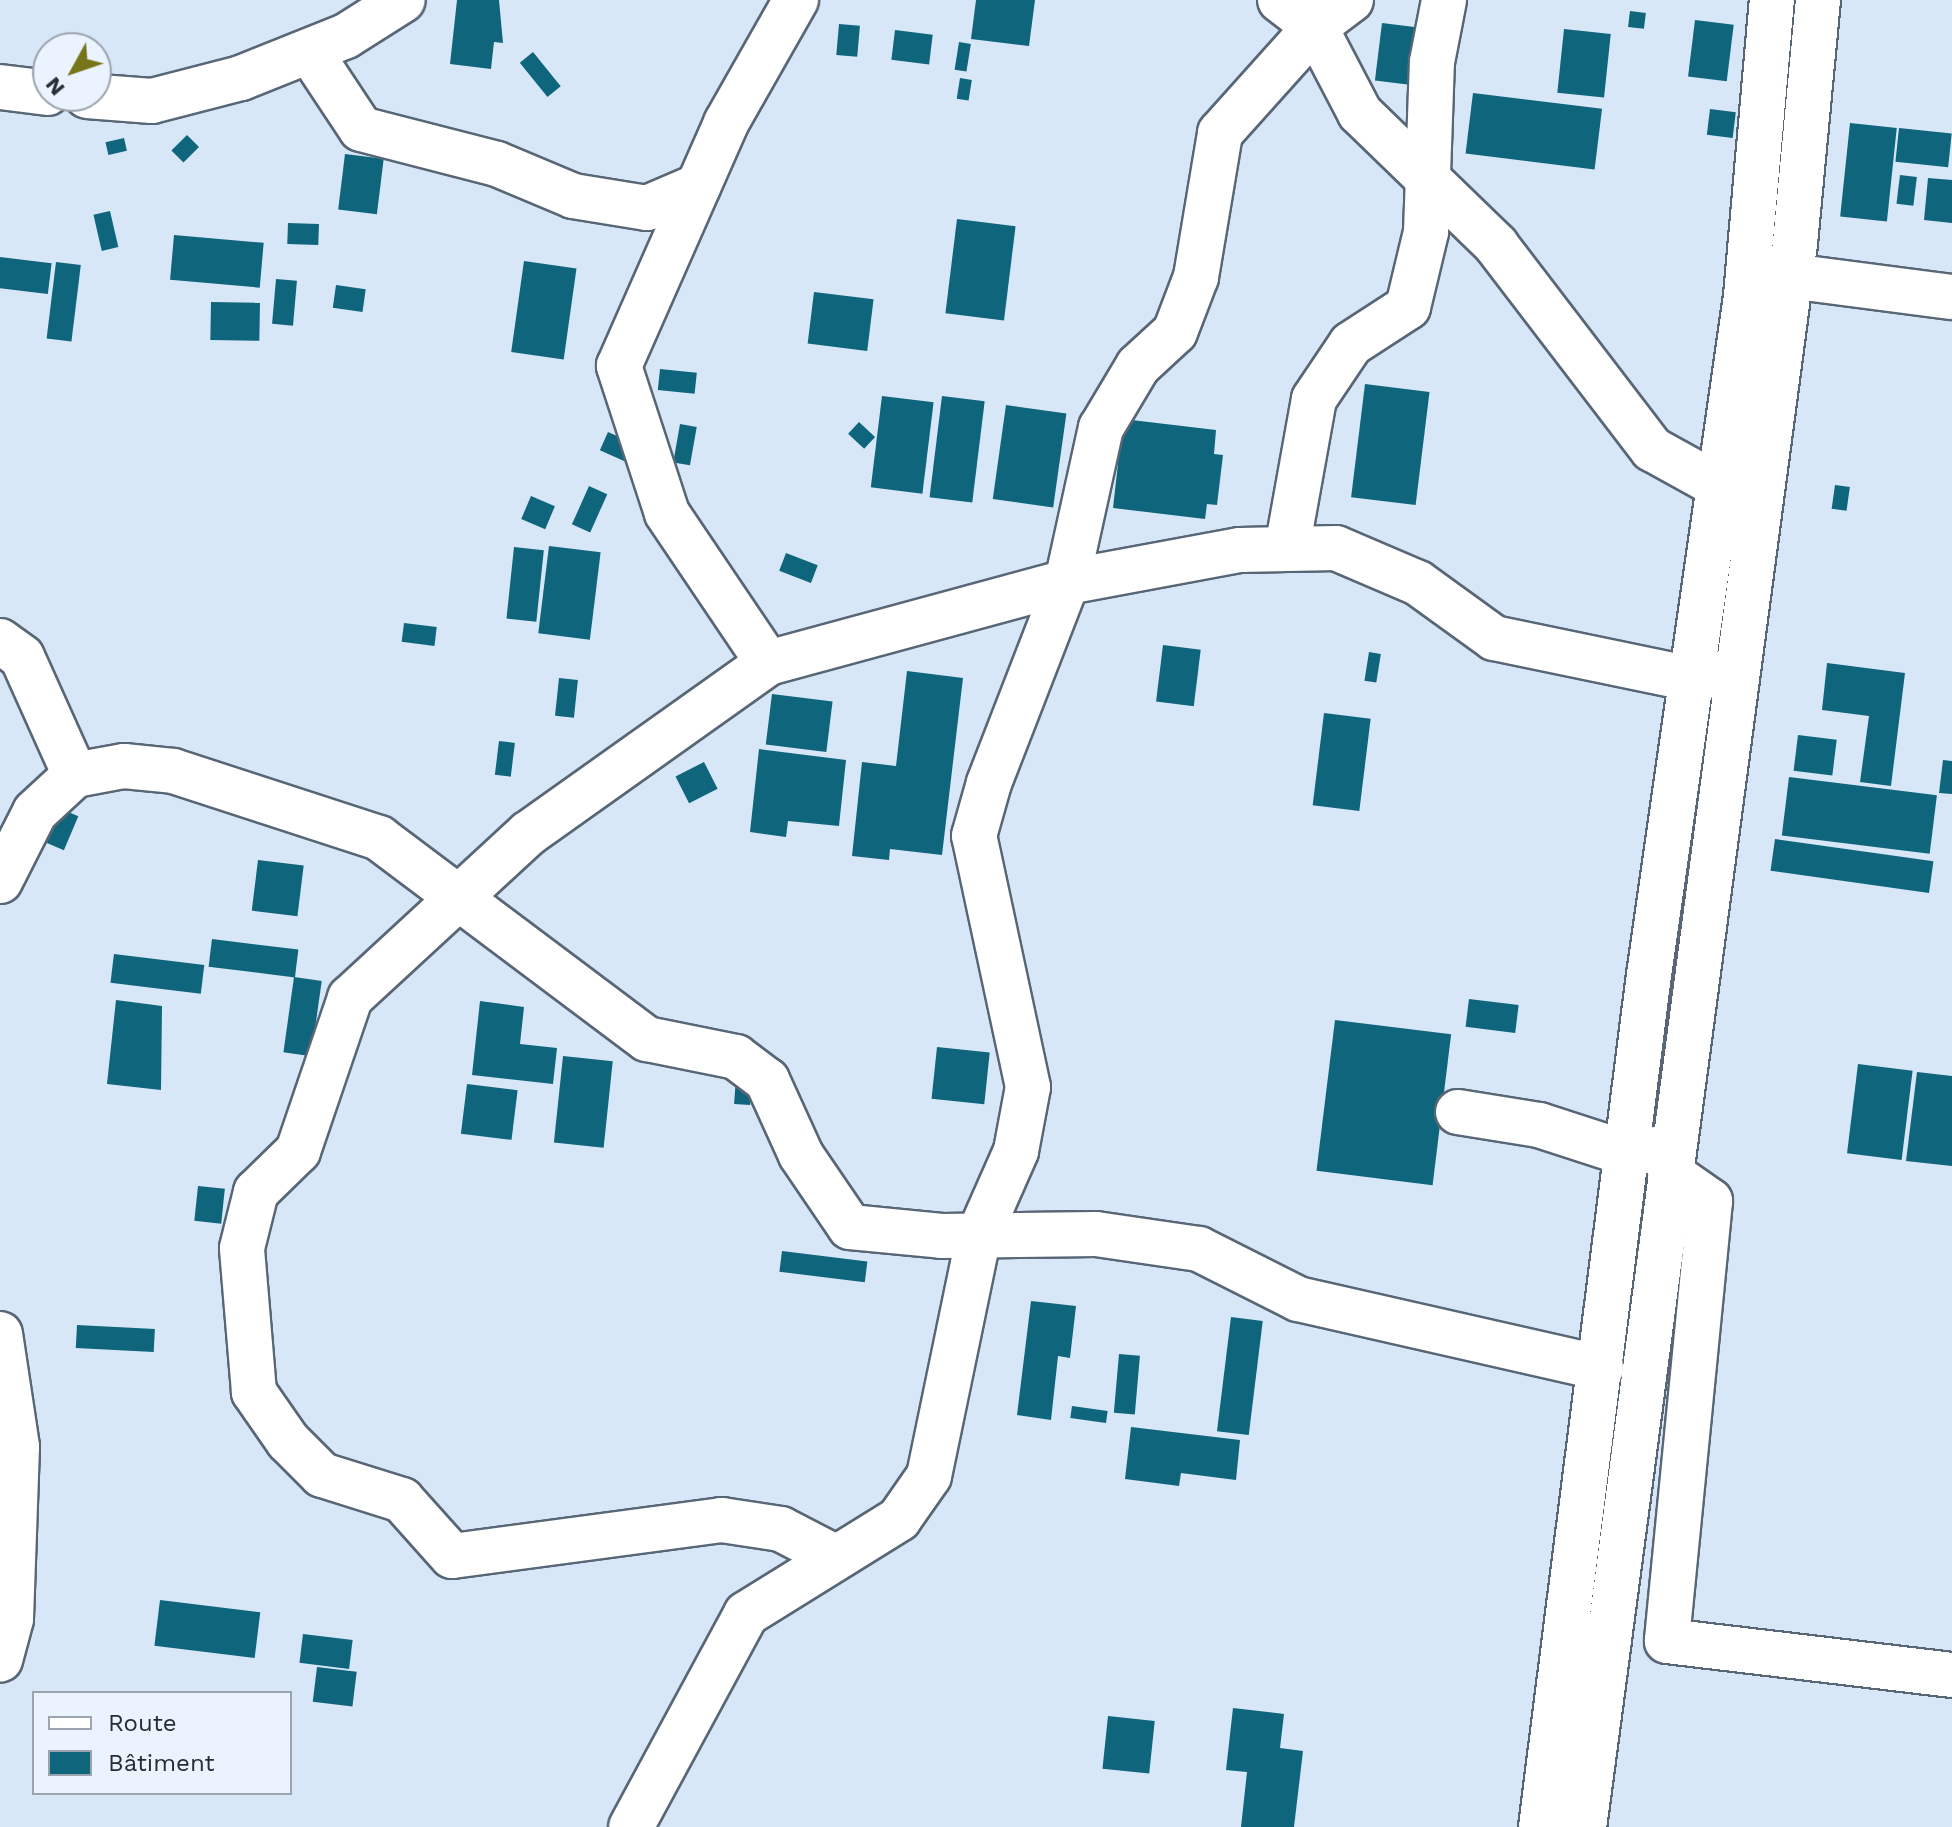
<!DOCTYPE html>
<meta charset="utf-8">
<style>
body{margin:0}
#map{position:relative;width:1952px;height:1827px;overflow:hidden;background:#d7e7f8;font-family:"Work Sans",sans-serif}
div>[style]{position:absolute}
.building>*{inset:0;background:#0f657c;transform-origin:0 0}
.roads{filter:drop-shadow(2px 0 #586675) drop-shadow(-2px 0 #586675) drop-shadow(0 2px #586675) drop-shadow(0 -2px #586675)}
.minor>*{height:44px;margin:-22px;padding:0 22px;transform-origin:22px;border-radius:22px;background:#fff}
.major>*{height:44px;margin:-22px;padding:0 22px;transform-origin:22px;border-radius:22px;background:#fff}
span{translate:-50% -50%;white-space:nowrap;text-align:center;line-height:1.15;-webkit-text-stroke:8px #eaf3fe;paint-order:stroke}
.legend{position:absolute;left:32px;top:1691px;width:260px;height:104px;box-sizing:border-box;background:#eaf3fe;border:2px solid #9ca4ad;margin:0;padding:10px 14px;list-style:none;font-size:24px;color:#272d34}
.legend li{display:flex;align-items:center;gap:16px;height:40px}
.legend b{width:40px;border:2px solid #9ca4ad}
.north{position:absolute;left:32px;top:32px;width:80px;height:80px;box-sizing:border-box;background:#eaf3fe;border:2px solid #9ca4ad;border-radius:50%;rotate:230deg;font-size:22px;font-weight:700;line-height:32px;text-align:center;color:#272d34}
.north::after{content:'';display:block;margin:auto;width:28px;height:36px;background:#77751a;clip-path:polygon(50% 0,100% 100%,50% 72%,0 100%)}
</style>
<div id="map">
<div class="building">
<div style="clip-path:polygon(457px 0,499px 0,503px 43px,494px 42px,491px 69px,450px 64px)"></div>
<div style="clip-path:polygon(976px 0,1035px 0,1029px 46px,971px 39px)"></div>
<div style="left:1630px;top:11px;width:16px;height:16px;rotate:7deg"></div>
<div style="left:1695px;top:20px;width:39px;height:57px;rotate:7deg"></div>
<div style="left:1382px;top:23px;width:43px;height:58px;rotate:7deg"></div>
<div style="left:839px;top:24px;width:21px;height:31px;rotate:5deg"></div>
<div style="left:1564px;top:29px;width:47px;height:64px;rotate:6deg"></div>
<div style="left:895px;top:30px;width:38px;height:30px;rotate:7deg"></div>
<div style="left:959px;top:42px;width:12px;height:28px;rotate:9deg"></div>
<div style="left:533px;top:52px;width:44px;height:17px;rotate:51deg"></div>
<div style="left:960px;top:78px;width:12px;height:21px;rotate:9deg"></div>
<div style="left:1473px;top:93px;width:130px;height:61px;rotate:7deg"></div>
<div style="left:1710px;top:109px;width:26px;height:26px;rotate:7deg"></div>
<div style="left:1850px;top:123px;width:47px;height:94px;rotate:6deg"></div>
<div style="left:1899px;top:128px;width:53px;height:34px;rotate:6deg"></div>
<div style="left:187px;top:135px;width:17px;height:22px;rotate:45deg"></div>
<div style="left:124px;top:138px;width:13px;height:19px;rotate:77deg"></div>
<div style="left:345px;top:154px;width:39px;height:56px;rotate:7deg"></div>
<div style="left:1900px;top:175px;width:17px;height:29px;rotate:7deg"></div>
<div style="clip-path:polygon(1928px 178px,1952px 180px,1952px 223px,1924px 220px)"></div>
<div style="left:110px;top:211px;width:37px;height:17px;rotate:77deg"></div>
<div style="left:957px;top:219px;width:59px;height:95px;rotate:7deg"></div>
<div style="left:288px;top:223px;width:31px;height:21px;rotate:2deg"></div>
<div style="left:174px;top:235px;width:90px;height:45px;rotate:5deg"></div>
<div style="left:0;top:257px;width:52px;height:31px;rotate:7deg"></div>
<div style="left:524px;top:261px;width:53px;height:92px;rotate:8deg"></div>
<div style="left:56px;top:262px;width:25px;height:77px;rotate:7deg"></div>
<div style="left:276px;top:279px;width:21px;height:45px;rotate:5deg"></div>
<div style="left:336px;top:285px;width:30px;height:23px;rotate:8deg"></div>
<div style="left:814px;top:292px;width:60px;height:52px;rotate:7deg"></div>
<div style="left:211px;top:302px;width:49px;height:38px;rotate:1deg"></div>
<div style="left:660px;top:369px;width:37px;height:21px;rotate:6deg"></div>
<div style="left:1365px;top:384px;width:65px;height:114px;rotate:7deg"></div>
<div style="left:882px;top:396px;width:52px;height:92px;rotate:7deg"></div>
<div style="left:942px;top:396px;width:43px;height:102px;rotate:7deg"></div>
<div style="left:1006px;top:405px;width:61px;height:95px;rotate:8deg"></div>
<div style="clip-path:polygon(1123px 419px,1216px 430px,1214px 454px,1223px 455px,1217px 505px,1207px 504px,1205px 519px,1113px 508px)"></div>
<div style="left:859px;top:422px;width:22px;height:16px;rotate:43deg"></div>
<div style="left:680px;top:424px;width:17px;height:39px;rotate:10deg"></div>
<div style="left:608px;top:432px;width:35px;height:20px;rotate:24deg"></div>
<div style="left:1835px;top:485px;width:15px;height:24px;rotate:8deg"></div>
<div style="left:589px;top:486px;width:20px;height:42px;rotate:24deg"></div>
<div style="left:531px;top:496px;width:26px;height:25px;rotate:23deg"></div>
<div style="left:549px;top:546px;width:52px;height:88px;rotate:7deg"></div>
<div style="left:514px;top:547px;width:30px;height:72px;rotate:6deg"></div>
<div style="left:786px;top:553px;width:34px;height:19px;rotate:21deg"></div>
<div style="left:404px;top:623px;width:33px;height:19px;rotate:7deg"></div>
<div style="left:1163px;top:645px;width:38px;height:57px;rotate:7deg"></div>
<div style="left:1369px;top:652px;width:12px;height:29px;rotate:9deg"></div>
<div style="clip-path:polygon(1827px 663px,1905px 673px,1891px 786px,1860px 782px,1869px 716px,1822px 710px)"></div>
<div style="clip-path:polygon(907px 671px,963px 678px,942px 855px,890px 849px,889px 860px,852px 856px,862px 762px,896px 766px)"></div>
<div style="left:559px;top:678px;width:19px;height:38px;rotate:6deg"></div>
<div style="left:772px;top:694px;width:61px;height:51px;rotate:7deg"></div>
<div style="left:1324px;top:713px;width:47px;height:93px;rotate:7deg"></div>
<div style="left:1798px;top:735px;width:39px;height:36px;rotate:7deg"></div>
<div style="left:499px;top:741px;width:16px;height:34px;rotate:7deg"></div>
<div style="clip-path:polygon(759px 749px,846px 760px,839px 826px,788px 821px,786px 837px,750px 832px)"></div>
<div style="clip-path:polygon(1943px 760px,1952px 761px,1952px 794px,1939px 793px)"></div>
<div style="left:704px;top:762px;width:30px;height:32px;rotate:63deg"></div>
<div style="left:1789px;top:777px;width:149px;height:59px;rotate:7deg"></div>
<div style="left:59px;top:808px;width:21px;height:37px;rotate:23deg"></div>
<div style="left:1775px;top:839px;width:160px;height:32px;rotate:8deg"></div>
<div style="left:258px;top:860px;width:46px;height:51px;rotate:7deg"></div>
<div style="left:212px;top:939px;width:87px;height:28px;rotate:7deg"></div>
<div style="left:114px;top:954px;width:91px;height:29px;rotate:7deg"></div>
<div style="left:294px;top:977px;width:28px;height:76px;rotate:8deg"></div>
<div style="left:1469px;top:999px;width:50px;height:28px;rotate:7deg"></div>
<div style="clip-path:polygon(116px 1000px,162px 1006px,161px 1090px,107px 1084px)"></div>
<div style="clip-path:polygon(480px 1001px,524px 1007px,520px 1044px,557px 1048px,553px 1084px,472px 1075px)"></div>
<div style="left:1335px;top:1020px;width:117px;height:152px;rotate:7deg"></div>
<div style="left:937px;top:1047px;width:53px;height:52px;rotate:6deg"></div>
<div style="left:563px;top:1056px;width:50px;height:87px;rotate:6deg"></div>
<div style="left:1858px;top:1064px;width:55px;height:90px;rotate:7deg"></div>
<div style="clip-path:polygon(1917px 1072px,1952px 1076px,1952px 1166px,1906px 1161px)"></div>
<div style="left:736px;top:1077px;width:16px;height:27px;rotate:4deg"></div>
<div style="left:467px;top:1084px;width:51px;height:50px;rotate:7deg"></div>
<div style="left:198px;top:1186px;width:27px;height:35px;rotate:6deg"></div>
<div style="left:782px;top:1251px;width:86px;height:21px;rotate:7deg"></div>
<div style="clip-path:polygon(1031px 1301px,1076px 1306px,1070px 1358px,1058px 1356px,1051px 1420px,1017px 1415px)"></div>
<div style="left:1231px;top:1317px;width:32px;height:115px;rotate:7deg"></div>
<div style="left:77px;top:1325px;width:78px;height:23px;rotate:3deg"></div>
<div style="left:1119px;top:1354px;width:21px;height:59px;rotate:5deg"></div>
<div style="left:1072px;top:1406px;width:36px;height:12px;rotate:8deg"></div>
<div style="clip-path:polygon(1131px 1427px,1240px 1440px,1236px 1480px,1181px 1473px,1179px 1486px,1125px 1479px)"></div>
<div style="left:160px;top:1600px;width:101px;height:46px;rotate:7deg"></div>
<div style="left:303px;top:1634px;width:50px;height:29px;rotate:7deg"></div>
<div style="left:317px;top:1667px;width:40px;height:35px;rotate:7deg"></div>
<div style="clip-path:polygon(1233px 1708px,1284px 1714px,1280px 1748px,1303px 1751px,1294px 1827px,1241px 1827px,1247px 1772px,1226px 1770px)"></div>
<div style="left:1108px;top:1716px;width:47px;height:53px;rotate:6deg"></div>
</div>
<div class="roads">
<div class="minor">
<div style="left:1280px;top:0;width:44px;rotate:37.6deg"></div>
<div style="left:1315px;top:27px;width:97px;rotate:62.4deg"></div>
<div style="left:1360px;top:113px;width:190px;rotate:44.1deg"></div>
<div style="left:1496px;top:245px;width:257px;rotate:52.6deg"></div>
<div style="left:1652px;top:449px;width:77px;rotate:28.9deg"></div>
<div style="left:1719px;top:486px;width:37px;rotate:-11deg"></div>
<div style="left:310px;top:52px;width:92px;rotate:56.5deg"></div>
<div style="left:361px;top:129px;width:140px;rotate:14.4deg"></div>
<div style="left:497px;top:164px;width:82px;rotate:22.8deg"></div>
<div style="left:573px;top:196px;width:75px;rotate:9.2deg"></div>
<div style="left:647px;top:208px;width:56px;rotate:-23.3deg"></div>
<div style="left:0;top:87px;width:48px;rotate:7.1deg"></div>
<div style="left:87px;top:96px;width:65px;rotate:4.4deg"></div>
<div style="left:152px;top:101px;width:92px;rotate:-14.5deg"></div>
<div style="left:241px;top:78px;width:113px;rotate:-21.8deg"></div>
<div style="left:346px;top:36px;width:67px;rotate:-32.3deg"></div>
<div style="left:1790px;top:276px;width:163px;rotate:7.4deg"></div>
<div style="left:1287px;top:549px;width:152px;rotate:-79.8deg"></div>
<div style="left:1314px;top:399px;width:66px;rotate:-56.1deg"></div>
<div style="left:1351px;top:344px;width:68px;rotate:-33deg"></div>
<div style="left:1408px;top:307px;width:77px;rotate:-76.5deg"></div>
<div style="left:1426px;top:232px;width:170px;rotate:-88deg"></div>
<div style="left:1432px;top:62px;width:63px;rotate:-79deg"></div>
<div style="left:0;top:641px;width:27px;rotate:36deg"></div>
<div style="left:22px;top:657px;width:129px;rotate:65.8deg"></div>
<div style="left:768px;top:663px;width:181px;rotate:-124deg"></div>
<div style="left:667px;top:513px;width:155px;rotate:-108.1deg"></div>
<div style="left:619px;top:366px;width:266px;rotate:-66.2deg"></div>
<div style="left:726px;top:123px;width:142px;rotate:-60.4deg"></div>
<div style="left:0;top:881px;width:77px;rotate:-63.1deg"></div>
<div style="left:35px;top:812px;width:54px;rotate:-42.8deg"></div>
<div style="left:75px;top:775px;width:50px;rotate:-10.4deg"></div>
<div style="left:124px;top:766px;width:49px;rotate:5.8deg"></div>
<div style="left:173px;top:771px;width:217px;rotate:18deg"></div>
<div style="left:379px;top:838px;width:335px;rotate:36.9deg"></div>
<div style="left:647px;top:1039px;width:91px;rotate:11.4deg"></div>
<div style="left:736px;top:1057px;width:39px;rotate:37deg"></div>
<div style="left:767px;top:1080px;width:82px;rotate:65.6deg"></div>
<div style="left:801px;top:1155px;width:87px;rotate:55.8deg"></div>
<div style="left:850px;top:1227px;width:92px;rotate:5.6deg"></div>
<div style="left:942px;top:1236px;width:154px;rotate:-0.7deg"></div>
<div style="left:1096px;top:1234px;width:104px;rotate:8.3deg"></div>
<div style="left:1199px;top:1249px;width:111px;rotate:26.8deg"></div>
<div style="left:1298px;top:1299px;width:311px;rotate:12.8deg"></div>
<div style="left:1458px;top:1112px;width:82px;rotate:9.1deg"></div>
<div style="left:1539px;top:1125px;width:94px;rotate:18deg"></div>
<div style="left:1628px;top:1154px;width:35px;rotate:-10deg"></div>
<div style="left:1670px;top:1173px;width:49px;rotate:35deg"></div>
<div style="left:1710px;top:1201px;width:442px;rotate:95.6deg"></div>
<div style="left:1667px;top:1641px;width:287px;rotate:6.8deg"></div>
<div style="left:0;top:1334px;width:114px;rotate:81.4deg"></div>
<div style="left:17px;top:1447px;width:172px;rotate:92deg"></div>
<div style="left:11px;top:1619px;width:42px;rotate:105deg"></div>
<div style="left:831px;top:1555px;width:56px;rotate:-152.5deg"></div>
<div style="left:781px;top:1529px;width:60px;rotate:-171.3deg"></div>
<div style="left:722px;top:1520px;width:272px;rotate:172.4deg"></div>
<div style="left:452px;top:1556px;width:75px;rotate:-131.8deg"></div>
<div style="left:402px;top:1500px;width:84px;rotate:-162.6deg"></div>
<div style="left:322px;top:1475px;width:48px;rotate:-135deg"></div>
<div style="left:288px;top:1441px;width:60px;rotate:-124.8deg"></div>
<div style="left:254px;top:1392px;width:144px;rotate:-94.8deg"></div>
<div style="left:242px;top:1248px;width:58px;rotate:-76deg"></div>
<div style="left:256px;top:1192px;width:59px;rotate:-44.3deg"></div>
<div style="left:298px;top:1151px;width:162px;rotate:-71.2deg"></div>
<div style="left:350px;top:998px;width:243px;rotate:-42.7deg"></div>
<div style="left:529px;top:833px;width:293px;rotate:-35.4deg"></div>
<div style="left:768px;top:663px;width:310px;rotate:-15.2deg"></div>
<div style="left:1067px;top:582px;width:176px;rotate:-10.5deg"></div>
<div style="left:1240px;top:550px;width:96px;rotate:-1.2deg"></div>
<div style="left:1336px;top:548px;width:89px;rotate:23.1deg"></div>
<div style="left:1418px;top:583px;width:94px;rotate:35.9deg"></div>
<div style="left:1494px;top:638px;width:202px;rotate:11.7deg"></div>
<div style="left:1692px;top:679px;width:38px;rotate:-11deg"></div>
<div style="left:631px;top:1827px;width:242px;rotate:-61.6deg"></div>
<div style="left:746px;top:1614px;width:180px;rotate:-31.8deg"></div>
<div style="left:899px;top:1519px;width:52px;rotate:-55.1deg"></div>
<div style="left:929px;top:1476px;width:246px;rotate:-78.3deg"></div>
<div style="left:979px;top:1235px;width:92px;rotate:-66.2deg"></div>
<div style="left:1016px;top:1151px;width:65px;rotate:-79.4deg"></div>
<div style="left:1028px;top:1087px;width:257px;rotate:-102.1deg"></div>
<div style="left:974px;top:836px;width:55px;rotate:-74.2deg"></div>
<div style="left:989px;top:783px;width:216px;rotate:-68.8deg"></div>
<div style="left:1067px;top:582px;width:158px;rotate:-77.6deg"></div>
<div style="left:1101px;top:428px;width:72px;rotate:-59.2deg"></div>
<div style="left:1138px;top:366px;width:50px;rotate:-42.6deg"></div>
<div style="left:1175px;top:332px;width:59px;rotate:-69.1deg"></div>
<div style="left:1196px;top:277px;width:146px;rotate:-80.5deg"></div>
<div style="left:1220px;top:133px;width:142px;rotate:-48.1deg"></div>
<div style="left:1315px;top:27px;width:45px;rotate:-36.9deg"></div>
</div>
<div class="major">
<div style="left:1541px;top:1827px;width:859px;rotate:-82.78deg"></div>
<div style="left:1649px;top:975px;width:686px;rotate:-81.87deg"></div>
<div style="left:1746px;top:296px;width:297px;rotate:-85deg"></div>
<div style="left:1584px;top:1827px;width:1598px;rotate:-82.41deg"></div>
<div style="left:1795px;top:243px;width:244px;rotate:-84.6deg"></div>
</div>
</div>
<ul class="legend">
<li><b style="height:10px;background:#fff"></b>Route</li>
<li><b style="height:22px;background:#0f657c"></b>Bâtiment</li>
</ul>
<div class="north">N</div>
</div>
